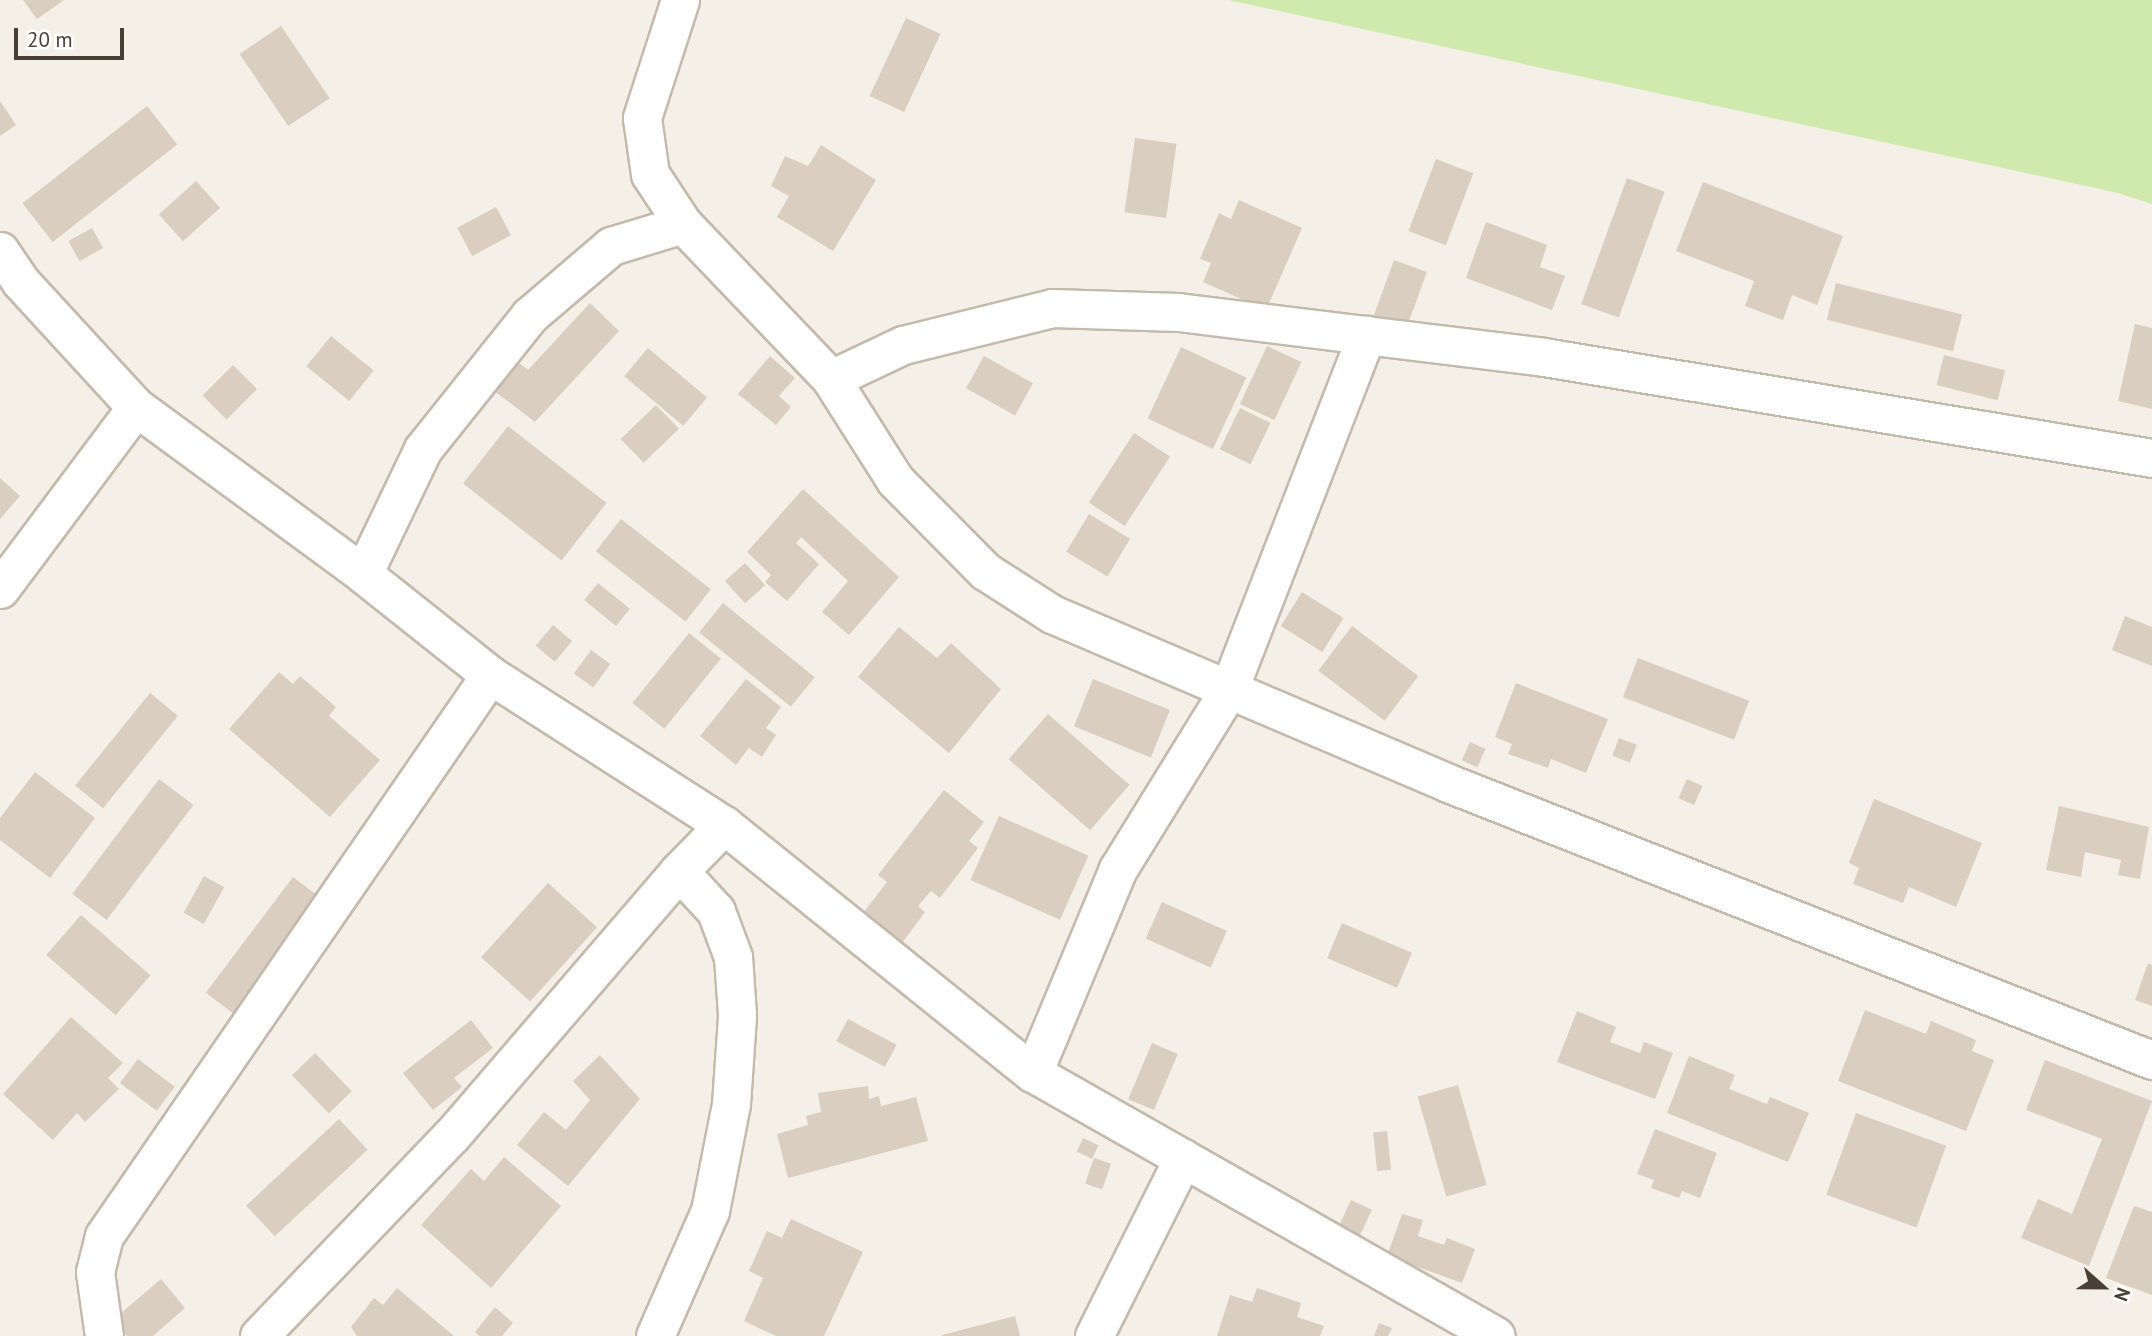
<!DOCTYPE html>
<style>
body{margin:0}
#map{position:relative;width:2152px;height:1336px;overflow:hidden;background:#f4f0e7;font-family:"PT Sans",sans-serif}
div>[style]{position:absolute}
.green>*{inset:0;background:#d0eaae}
.building>*{inset:0;background:#d9cebf;transform-origin:0 0}
.roads{filter:drop-shadow(2px 0 #c3baac) drop-shadow(-2px 0 #c3baac) drop-shadow(0 2px #c3baac) drop-shadow(0 -2px #c3baac)}
.minor>*{height:37px;margin:-18.5px;padding:0 18.5px;transform-origin:18.5px;border-radius:18.5px;background:#fff}
span{translate:-50% -50%;white-space:nowrap;text-align:center;line-height:1.15;-webkit-text-stroke:5px #fff;paint-order:stroke}
.north{position:absolute;left:2068px;top:1252px;width:70px;height:70px;-webkit-text-stroke:5px #fff;paint-order:stroke;rotate:111deg;font-size:19px;font-weight:700;line-height:28px;text-align:center;color:#484035}
.north::after{content:'';display:block;margin:auto;width:24px;height:32px;background:#484035;clip-path:polygon(50% 0,100% 100%,50% 72%,0 100%)}
.scale{position:absolute;left:14px;top:28px;width:110px;height:32px;box-sizing:border-box;border:4px solid #484035;border-top:0;padding-left:9px;font-size:21px;line-height:24px;white-space:nowrap;color:#484035;-webkit-text-stroke:5px #fff;paint-order:stroke}
</style>
<div id="map">
<div class="green">
<div style="clip-path:polygon(1228px 0,2152px 0,2152px 204px,2118px 193px)"></div>
</div>
<div class="building">
<div style="clip-path:polygon(23px 0,64px 0,37px 19px)"></div>
<div style="left:906px;top:18px;width:38px;height:86px;rotate:25deg"></div>
<div style="left:281px;top:26px;width:87px;height:50px;rotate:56deg"></div>
<div style="clip-path:polygon(0 101px,16px 125px,0 136px)"></div>
<div style="left:147px;top:106px;width:49px;height:158px;rotate:52deg"></div>
<div style="left:1135px;top:138px;width:42px;height:75px;rotate:8deg"></div>
<div style="clip-path:polygon(821px 145px,876px 180px,833px 251px,777px 217px,789px 196px,771px 186px,785px 156px,808px 166px)"></div>
<div style="left:1436px;top:159px;width:40px;height:77px;rotate:21deg"></div>
<div style="left:1627px;top:178px;width:40px;height:134px;rotate:20deg"></div>
<div style="left:196px;top:181px;width:36px;height:50px;rotate:48deg"></div>
<div style="clip-path:polygon(1703px 182px,1843px 236px,1817px 305px,1792px 295px,1783px 320px,1745px 306px,1754px 281px,1676px 251px)"></div>
<div style="clip-path:polygon(1239px 200px,1302px 228px,1266px 310px,1203px 282px,1211px 263px,1200px 259px,1219px 213px,1231px 219px)"></div>
<div style="left:496px;top:207px;width:32px;height:44px;rotate:62deg"></div>
<div style="clip-path:polygon(1486px 222px,1547px 245px,1540px 267px,1565px 276px,1552px 310px,1466px 278px)"></div>
<div style="left:92px;top:228px;width:23px;height:27px;rotate:61deg"></div>
<div style="left:1394px;top:260px;width:35px;height:71px;rotate:20deg"></div>
<div style="left:1836px;top:283px;width:130px;height:38px;rotate:14deg"></div>
<div style="clip-path:polygon(590px 303px,619px 331px,535px 422px,484px 383px,506px 353px,528px 370px)"></div>
<div style="clip-path:polygon(2135px 324px,2152px 328px,2152px 409px,2118px 401px)"></div>
<div style="left:331px;top:336px;width:55px;height:39px;rotate:39deg"></div>
<div style="left:1267px;top:346px;width:38px;height:64px;rotate:25deg"></div>
<div style="left:1181px;top:347px;width:72px;height:79px;rotate:25deg"></div>
<div style="left:648px;top:348px;width:77px;height:37px;rotate:40deg"></div>
<div style="left:1944px;top:355px;width:63px;height:31px;rotate:14deg"></div>
<div style="clip-path:polygon(770px 356px,795px 378px,779px 396px,791px 407px,776px 425px,738px 394px)"></div>
<div style="left:984px;top:356px;width:56px;height:37px;rotate:29deg"></div>
<div style="left:233px;top:365px;width:34px;height:43px;rotate:45deg"></div>
<div style="left:656px;top:405px;width:33px;height:49px;rotate:46deg"></div>
<div style="left:1240px;top:408px;width:34px;height:46px;rotate:26deg"></div>
<div style="left:508px;top:426px;width:125px;height:73px;rotate:38deg"></div>
<div style="left:1134px;top:433px;width:43px;height:83px;rotate:33deg"></div>
<div style="clip-path:polygon(0 478px,20px 496px,0 519px)"></div>
<div style="clip-path:polygon(803px 489px,899px 577px,849px 635px,822px 612px,848px 581px,801px 537px,796px 543px,819px 564px,787px 601px,765px 582px,771px 575px,747px 552px)"></div>
<div style="left:1089px;top:514px;width:48px;height:44px;rotate:31deg"></div>
<div style="left:621px;top:519px;width:114px;height:41px;rotate:38deg"></div>
<div style="left:745px;top:563px;width:30px;height:27px;rotate:48deg"></div>
<div style="left:598px;top:583px;width:41px;height:22px;rotate:39deg"></div>
<div style="left:1302px;top:592px;width:49px;height:40px;rotate:32deg"></div>
<div style="left:723px;top:603px;width:118px;height:38px;rotate:39deg"></div>
<div style="clip-path:polygon(2125px 616px,2152px 627px,2152px 666px,2112px 650px)"></div>
<div style="left:553px;top:625px;width:25px;height:27px;rotate:40deg"></div>
<div style="left:1352px;top:626px;width:83px;height:56px;rotate:37deg"></div>
<div style="clip-path:polygon(899px 627px,937px 658px,951px 643px,1001px 689px,949px 753px,858px 677px)"></div>
<div style="left:689px;top:633px;width:41px;height:90px;rotate:39deg"></div>
<div style="left:591px;top:650px;width:24px;height:29px;rotate:36deg"></div>
<div style="left:1638px;top:658px;width:119px;height:42px;rotate:21deg"></div>
<div style="clip-path:polygon(279px 672px,293px 684px,300px 676px,336px 707px,329px 716px,380px 760px,330px 817px,229px 729px)"></div>
<div style="clip-path:polygon(746px 679px,781px 707px,766px 728px,776px 735px,762px 757px,749px 748px,736px 765px,700px 736px)"></div>
<div style="left:1093px;top:679px;width:83px;height:51px;rotate:22deg"></div>
<div style="clip-path:polygon(1516px 683px,1608px 719px,1586px 773px,1551px 759px,1548px 768px,1508px 754px,1512px 744px,1495px 737px)"></div>
<div style="left:150px;top:693px;width:36px;height:119px;rotate:39deg"></div>
<div style="left:1048px;top:714px;width:108px;height:60px;rotate:41deg"></div>
<div style="left:1619px;top:738px;width:19px;height:19px;rotate:21deg"></div>
<div style="left:1470px;top:742px;width:17px;height:20px;rotate:24deg"></div>
<div style="clip-path:polygon(35px 772px,95px 818px,50px 878px,0 840px,0 818px)"></div>
<div style="left:159px;top:779px;width:43px;height:144px;rotate:37deg"></div>
<div style="left:1687px;top:779px;width:17px;height:21px;rotate:24deg"></div>
<div style="clip-path:polygon(944px 790px,984px 822px,969px 841px,978px 848px,940px 898px,931px 891px,918px 906px,925px 912px,902px 943px,863px 913px,887px 882px,878px 875px)"></div>
<div style="clip-path:polygon(1874px 799px,1982px 843px,1956px 907px,1909px 887px,1903px 903px,1853px 884px,1859px 868px,1849px 863px)"></div>
<div style="clip-path:polygon(2059px 806px,2149px 827px,2140px 879px,2118px 875px,2121px 860px,2085px 852px,2081px 877px,2046px 870px)"></div>
<div style="left:999px;top:816px;width:98px;height:70px;rotate:24deg"></div>
<div style="left:204px;top:876px;width:23px;height:42px;rotate:29deg"></div>
<div style="left:293px;top:877px;width:43px;height:145px;rotate:37deg"></div>
<div style="left:548px;top:883px;width:66px;height:100px;rotate:42deg"></div>
<div style="left:1162px;top:902px;width:71px;height:40px;rotate:24deg"></div>
<div style="left:81px;top:915px;width:92px;height:53px;rotate:41deg"></div>
<div style="left:1342px;top:923px;width:76px;height:38px;rotate:23deg"></div>
<div style="clip-path:polygon(2148px 963px,2152px 965px,2152px 1006px,2135px 1000px)"></div>
<div style="clip-path:polygon(1865px 1010px,1926px 1034px,1931px 1021px,1976px 1040px,1972px 1051px,1994px 1060px,1966px 1131px,1838px 1081px)"></div>
<div style="clip-path:polygon(1577px 1011px,1616px 1027px,1610px 1042px,1640px 1053px,1644px 1042px,1673px 1053px,1655px 1099px,1557px 1062px)"></div>
<div style="clip-path:polygon(71px 1017px,123px 1063px,108px 1078px,119px 1089px,85px 1122px,77px 1113px,53px 1140px,3px 1094px)"></div>
<div style="left:848px;top:1019px;width:55px;height:25px;rotate:28deg"></div>
<div style="clip-path:polygon(471px 1020px,493px 1048px,454px 1078px,462px 1087px,433px 1110px,403px 1073px)"></div>
<div style="left:1152px;top:1043px;width:28px;height:61px;rotate:23deg"></div>
<div style="left:315px;top:1053px;width:53px;height:32px;rotate:46deg"></div>
<div style="clip-path:polygon(600px 1055px,640px 1099px,568px 1186px,517px 1145px,544px 1112px,566px 1130px,590px 1100px,573px 1081px)"></div>
<div style="clip-path:polygon(1689px 1056px,1735px 1075px,1729px 1089px,1767px 1104px,1770px 1097px,1809px 1113px,1788px 1162px,1667px 1113px)"></div>
<div style="left:138px;top:1059px;width:46px;height:30px;rotate:37deg"></div>
<div style="clip-path:polygon(2045px 1060px,2152px 1101px,2089px 1266px,2021px 1238px,2038px 1199px,2072px 1214px,2102px 1139px,2026px 1110px)"></div>
<div style="left:1458px;top:1085px;width:104px;height:42px;rotate:74deg"></div>
<div style="clip-path:polygon(868px 1086px,869px 1099px,879px 1096px,881px 1106px,916px 1097px,928px 1141px,788px 1178px,777px 1134px,808px 1125px,806px 1116px,821px 1112px,818px 1093px)"></div>
<div style="left:1856px;top:1113px;width:96px;height:87px;rotate:20deg"></div>
<div style="left:339px;top:1119px;width:42px;height:127px;rotate:47deg"></div>
<div style="clip-path:polygon(1655px 1129px,1717px 1153px,1700px 1198px,1682px 1191px,1679px 1198px,1651px 1188px,1654px 1180px,1637px 1174px)"></div>
<div style="left:1387px;top:1131px;width:39px;height:14px;rotate:84deg"></div>
<div style="left:1083px;top:1138px;width:17px;height:15px;rotate:25deg"></div>
<div style="clip-path:polygon(504px 1157px,561px 1206px,491px 1288px,421px 1225px,471px 1169px,484px 1181px)"></div>
<div style="left:1094px;top:1158px;width:18px;height:27px;rotate:19deg"></div>
<div style="left:1351px;top:1200px;width:23px;height:30px;rotate:25deg"></div>
<div style="clip-path:polygon(2134px 1206px,2152px 1212px,2152px 1295px,2106px 1278px)"></div>
<div style="clip-path:polygon(1402px 1214px,1423px 1220px,1418px 1236px,1444px 1245px,1447px 1238px,1475px 1249px,1462px 1283px,1387px 1256px)"></div>
<div style="clip-path:polygon(791px 1219px,863px 1252px,824px 1336px,776px 1336px,744px 1321px,763px 1278px,749px 1271px,767px 1231px,782px 1238px)"></div>
<div style="clip-path:polygon(161px 1279px,185px 1308px,153px 1336px,127px 1336px,113px 1320px)"></div>
<div style="clip-path:polygon(397px 1288px,454px 1336px,357px 1336px,351px 1327px,374px 1298px,383px 1305px)"></div>
<div style="clip-path:polygon(1257px 1288px,1301px 1303px,1297px 1317px,1324px 1326px,1320px 1336px,1217px 1336px,1230px 1295px,1252px 1302px)"></div>
<div style="clip-path:polygon(495px 1307px,513px 1323px,502px 1336px,479px 1336px,475px 1332px)"></div>
<div style="clip-path:polygon(1015px 1316px,1020px 1336px,942px 1336px,942px 1335px)"></div>
<div style="clip-path:polygon(1379px 1323px,1392px 1328px,1388px 1336px,1374px 1336px)"></div>
</div>
<div class="roads">
<div class="minor">
<div style="left:680px;top:0;width:124px;rotate:107.9deg"></div>
<div style="left:642px;top:118px;width:57px;rotate:81.9deg"></div>
<div style="left:650px;top:174px;width:60px;rotate:56.6deg"></div>
<div style="left:683px;top:224px;width:214px;rotate:46.3deg"></div>
<div style="left:831px;top:379px;width:120px;rotate:57.6deg"></div>
<div style="left:895px;top:480px;width:128px;rotate:45.3deg"></div>
<div style="left:985px;top:571px;width:80px;rotate:32.7deg"></div>
<div style="left:1052px;top:614px;width:431px;rotate:23.1deg"></div>
<div style="left:1448px;top:783px;width:757px;rotate:21.48deg"></div>
<div style="left:0;top:251px;width:36px;rotate:56deg"></div>
<div style="left:20px;top:281px;width:171px;rotate:47.4deg"></div>
<div style="left:136px;top:407px;width:282px;rotate:36.3deg"></div>
<div style="left:363px;top:574px;width:162px;rotate:38.5deg"></div>
<div style="left:490px;top:675px;width:278px;rotate:32.7deg"></div>
<div style="left:724px;top:825px;width:396px;rotate:38.8deg"></div>
<div style="left:1033px;top:1073px;width:532px;rotate:29.6deg"></div>
<div style="left:831px;top:379px;width:80px;rotate:-25.3deg"></div>
<div style="left:903px;top:345px;width:154px;rotate:-13.9deg"></div>
<div style="left:1052px;top:308px;width:126px;rotate:1.8deg"></div>
<div style="left:1178px;top:312px;width:369px;rotate:7deg"></div>
<div style="left:1544px;top:357px;width:616px;rotate:9.43deg"></div>
<div style="left:363px;top:574px;width:139px;rotate:-64.4deg"></div>
<div style="left:423px;top:449px;width:170px;rotate:-51.4deg"></div>
<div style="left:529px;top:316px;width:108px;rotate:-40.5deg"></div>
<div style="left:611px;top:246px;width:75px;rotate:-17deg"></div>
<div style="left:0;top:589px;width:227px;rotate:-53.2deg"></div>
<div style="left:1033px;top:1073px;width:221px;rotate:-67.4deg"></div>
<div style="left:1118px;top:869px;width:211px;rotate:-58.3deg"></div>
<div style="left:1229px;top:689px;width:380px;rotate:-68.8deg"></div>
<div style="left:104px;top:1336px;width:65px;rotate:-98deg"></div>
<div style="left:95px;top:1272px;width:37px;rotate:-76deg"></div>
<div style="left:104px;top:1236px;width:681px;rotate:-55.47deg"></div>
<div style="left:259px;top:1336px;width:279px;rotate:-46.2deg"></div>
<div style="left:452px;top:1135px;width:348px;rotate:-49.3deg"></div>
<div style="left:679px;top:871px;width:64px;rotate:-45.6deg"></div>
<div style="left:655px;top:1336px;width:137px;rotate:-66.3deg"></div>
<div style="left:710px;top:1211px;width:109px;rotate:-78.9deg"></div>
<div style="left:731px;top:1104px;width:89px;rotate:-86.1deg"></div>
<div style="left:737px;top:1015px;width:58px;rotate:-93.9deg"></div>
<div style="left:733px;top:957px;width:49px;rotate:-110.3deg"></div>
<div style="left:716px;top:911px;width:54px;rotate:-132.8deg"></div>
<div style="left:1094px;top:1336px;width:199px;rotate:-63.4deg"></div>
</div>
</div>
<div class="north">N</div>
<div class="scale">20 m</div>
</div>
